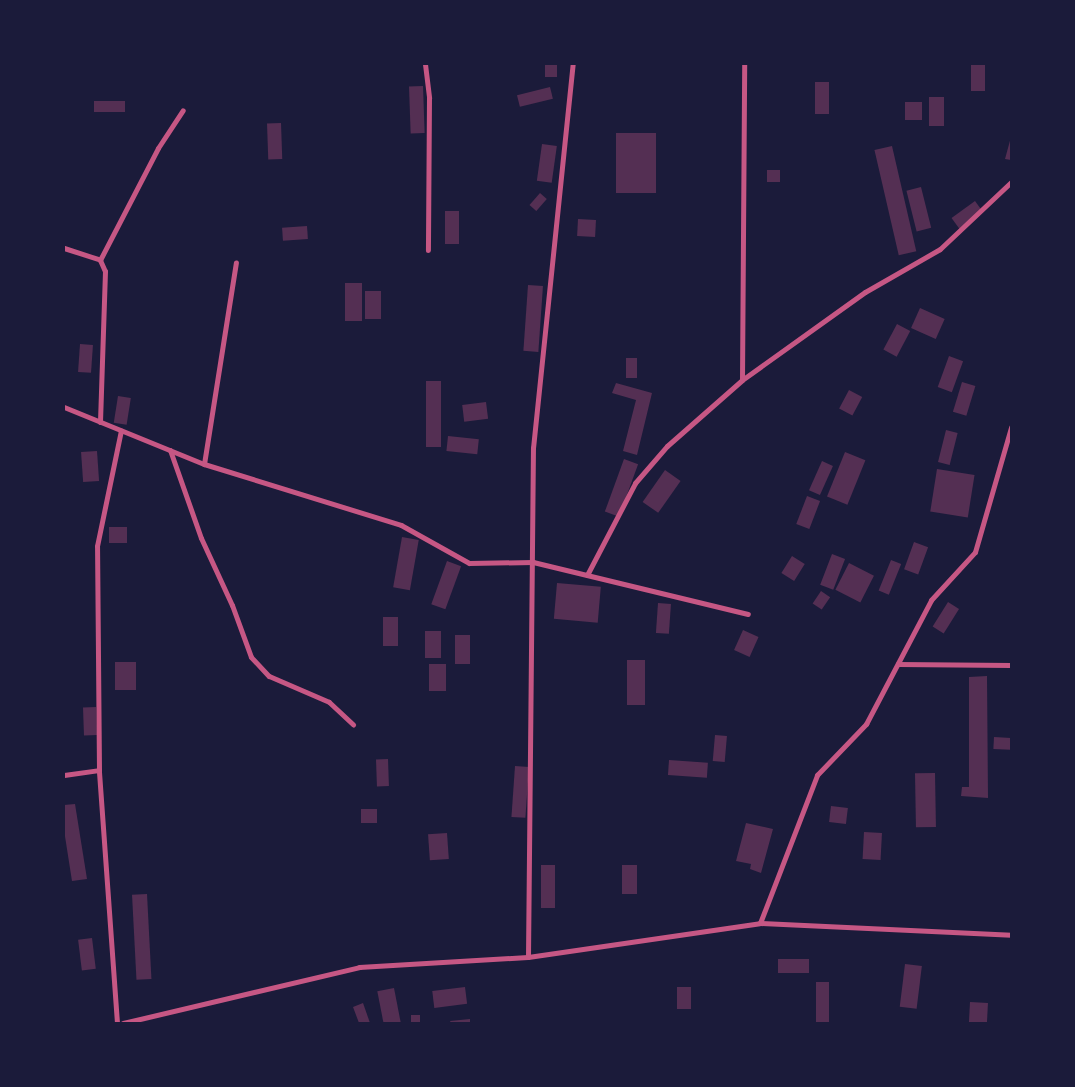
<!DOCTYPE html>
<style>
body{margin:0}
#map{position:relative;width:1075px;height:1087px;overflow:hidden;background:#1b1b3a;font-family:Overpass,sans-serif}
div>[style]{position:absolute}
.building>*{inset:0;background:#542f53;transform-origin:0 0}
.minor>*{height:5px;margin:-2.5px;padding:0 2.5px;transform-origin:2.5px;border-radius:2.5px;background:#c65784}
span{translate:-50% -50%;white-space:nowrap;text-align:center;line-height:1.15;-webkit-text-stroke:4px #1b1b3a;paint-order:stroke}
.frame{position:absolute;inset:0;border:65px solid #1b1b3a;pointer-events:none}
</style>
<div id="map">
<div class="building">
<div style="left:545px;top:64px;width:12px;height:13px"></div>
<div style="left:971px;top:64px;width:14px;height:27px"></div>
<div style="left:815px;top:82px;width:14px;height:32px"></div>
<div style="left:423px;top:86px;width:47px;height:14px;rotate:88deg"></div>
<div style="left:550px;top:87px;width:12px;height:34px;rotate:76deg"></div>
<div style="left:929px;top:97px;width:15px;height:29px"></div>
<div style="left:94px;top:101px;width:31px;height:11px"></div>
<div style="left:905px;top:102px;width:17px;height:18px"></div>
<div style="left:281px;top:123px;width:36px;height:14px;rotate:88deg"></div>
<div style="left:616px;top:133px;width:40px;height:60px"></div>
<div style="clip-path:polygon(1011px 137px,1011px 160px,1005px 159px)"></div>
<div style="left:542px;top:144px;width:15px;height:37px;rotate:8deg"></div>
<div style="left:892px;top:146px;width:108px;height:18px;rotate:77deg"></div>
<div style="left:767px;top:170px;width:13px;height:12px"></div>
<div style="left:921px;top:187px;width:42px;height:15px;rotate:76deg"></div>
<div style="left:540px;top:193px;width:9px;height:16px;rotate:41deg"></div>
<div style="left:975px;top:201px;width:14px;height:29px;rotate:54deg"></div>
<div style="left:445px;top:211px;width:14px;height:33px"></div>
<div style="left:578px;top:219px;width:18px;height:17px;rotate:3deg"></div>
<div style="left:307px;top:226px;width:13px;height:25px;rotate:86deg"></div>
<div style="left:345px;top:283px;width:17px;height:38px"></div>
<div style="left:528px;top:285px;width:15px;height:66px;rotate:4deg"></div>
<div style="left:365px;top:291px;width:16px;height:28px"></div>
<div style="left:920px;top:308px;width:27px;height:22px;rotate:24deg"></div>
<div style="left:897px;top:324px;width:15px;height:29px;rotate:28deg"></div>
<div style="left:80px;top:344px;width:13px;height:28px;rotate:4deg"></div>
<div style="left:949px;top:356px;width:15px;height:33px;rotate:20deg"></div>
<div style="left:626px;top:358px;width:11px;height:20px"></div>
<div style="left:426px;top:381px;width:15px;height:66px"></div>
<div style="left:962px;top:382px;width:14px;height:31px;rotate:17deg"></div>
<div style="clip-path:polygon(616px 383px,652px 393px,637px 455px,623px 451px,636px 400px,612px 393px)"></div>
<div style="left:849px;top:390px;width:15px;height:21px;rotate:28deg"></div>
<div style="left:118px;top:396px;width:13px;height:27px;rotate:9deg"></div>
<div style="left:486px;top:402px;width:17px;height:24px;rotate:83deg"></div>
<div style="left:946px;top:430px;width:12px;height:33px;rotate:14deg"></div>
<div style="left:448px;top:436px;width:31px;height:15px;rotate:6deg"></div>
<div style="left:97px;top:451px;width:30px;height:16px;rotate:86deg"></div>
<div style="left:845px;top:452px;width:22px;height:48px;rotate:22deg"></div>
<div style="left:624px;top:459px;width:15px;height:56px;rotate:20deg"></div>
<div style="left:822px;top:461px;width:12px;height:32px;rotate:24deg"></div>
<div style="left:937px;top:469px;width:38px;height:43px;rotate:9deg"></div>
<div style="left:665px;top:470px;width:19px;height:39px;rotate:35deg"></div>
<div style="left:807px;top:496px;width:14px;height:30px;rotate:21deg"></div>
<div style="left:109px;top:527px;width:18px;height:16px"></div>
<div style="left:402px;top:537px;width:17px;height:51px;rotate:10deg"></div>
<div style="left:914px;top:542px;width:15px;height:29px;rotate:20deg"></div>
<div style="left:832px;top:554px;width:14px;height:33px;rotate:21deg"></div>
<div style="left:792px;top:556px;width:15px;height:20px;rotate:32deg"></div>
<div style="left:891px;top:560px;width:11px;height:33px;rotate:22deg"></div>
<div style="left:447px;top:561px;width:15px;height:46px;rotate:20deg"></div>
<div style="left:849px;top:563px;width:28px;height:30px;rotate:27deg"></div>
<div style="left:557px;top:583px;width:44px;height:36px;rotate:5deg"></div>
<div style="left:821px;top:591px;width:11px;height:15px;rotate:34deg"></div>
<div style="left:948px;top:602px;width:13px;height:29px;rotate:32deg"></div>
<div style="left:658px;top:603px;width:13px;height:30px;rotate:4deg"></div>
<div style="left:383px;top:617px;width:15px;height:29px"></div>
<div style="left:743px;top:630px;width:17px;height:22px;rotate:24deg"></div>
<div style="left:425px;top:631px;width:16px;height:27px"></div>
<div style="left:455px;top:635px;width:15px;height:29px"></div>
<div style="left:627px;top:660px;width:18px;height:45px"></div>
<div style="left:115px;top:662px;width:21px;height:28px"></div>
<div style="left:429px;top:664px;width:17px;height:27px"></div>
<div style="clip-path:polygon(987px 676px,988px 798px,961px 796px,962px 787px,969px 787px,969px 677px)"></div>
<div style="left:96px;top:707px;width:28px;height:13px;rotate:88deg"></div>
<div style="left:715px;top:735px;width:12px;height:26px;rotate:5deg"></div>
<div style="left:994px;top:737px;width:17px;height:12px;rotate:3deg"></div>
<div style="left:388px;top:759px;width:27px;height:12px;rotate:88deg"></div>
<div style="left:669px;top:760px;width:39px;height:15px;rotate:4deg"></div>
<div style="left:515px;top:766px;width:14px;height:51px;rotate:4deg"></div>
<div style="left:935px;top:773px;width:54px;height:20px;rotate:89deg"></div>
<div style="clip-path:polygon(75px 804px,87px 879px,72px 881px,64px 830px,64px 805px)"></div>
<div style="left:831px;top:806px;width:17px;height:16px;rotate:7deg"></div>
<div style="left:361px;top:809px;width:16px;height:14px"></div>
<div style="clip-path:polygon(746px 823px,773px 829px,761px 873px,750px 869px,751px 864px,736px 861px)"></div>
<div style="left:864px;top:832px;width:18px;height:27px;rotate:3deg"></div>
<div style="left:447px;top:833px;width:26px;height:19px;rotate:86deg"></div>
<div style="left:541px;top:865px;width:14px;height:43px"></div>
<div style="left:622px;top:865px;width:15px;height:29px"></div>
<div style="left:147px;top:894px;width:85px;height:15px;rotate:87deg"></div>
<div style="left:92px;top:938px;width:31px;height:14px;rotate:83deg"></div>
<div style="left:809px;top:959px;width:14px;height:31px;rotate:90deg"></div>
<div style="left:905px;top:964px;width:17px;height:43px;rotate:7deg"></div>
<div style="left:816px;top:982px;width:13px;height:41px"></div>
<div style="left:465px;top:987px;width:17px;height:33px;rotate:83deg"></div>
<div style="left:677px;top:987px;width:14px;height:22px"></div>
<div style="left:394px;top:988px;width:36px;height:17px;rotate:79deg"></div>
<div style="left:970px;top:1002px;width:18px;height:21px;rotate:3deg"></div>
<div style="clip-path:polygon(363px 1003px,370px 1023px,359px 1023px,353px 1007px)"></div>
<div style="left:411px;top:1015px;width:9px;height:8px"></div>
<div style="clip-path:polygon(470px 1019px,470px 1023px,451px 1023px,450px 1021px)"></div>
</div>
<div class="minor">
<div style="left:425px;top:64px;width:34px;rotate:83deg"></div>
<div style="left:429px;top:98px;width:152px;rotate:90.4deg"></div>
<div style="left:64px;top:248px;width:38px;rotate:18deg"></div>
<div style="left:100px;top:260px;width:12px;rotate:66deg"></div>
<div style="left:105px;top:271px;width:151px;rotate:91.9deg"></div>
<div style="left:100px;top:260px;width:126px;rotate:-62.6deg"></div>
<div style="left:158px;top:148px;width:45px;rotate:-56.7deg"></div>
<div style="left:742px;top:380px;width:316px;rotate:-89.6deg"></div>
<div style="left:64px;top:407px;width:151px;rotate:22.2deg"></div>
<div style="left:204px;top:464px;width:206px;rotate:17.2deg"></div>
<div style="left:401px;top:525px;width:78px;rotate:29.2deg"></div>
<div style="left:469px;top:563px;width:64px;rotate:-0.9deg"></div>
<div style="left:533px;top:562px;width:221px;rotate:13.6deg"></div>
<div style="left:170px;top:450px;width:93px;rotate:70.6deg"></div>
<div style="left:201px;top:538px;width:74px;rotate:65.2deg"></div>
<div style="left:232px;top:605px;width:55px;rotate:69.9deg"></div>
<div style="left:251px;top:657px;width:26px;rotate:47deg"></div>
<div style="left:269px;top:676px;width:65px;rotate:23.4deg"></div>
<div style="left:329px;top:702px;width:33px;rotate:43deg"></div>
<div style="left:204px;top:464px;width:204px;rotate:-81deg"></div>
<div style="left:587px;top:575px;width:104px;rotate:-62.4deg"></div>
<div style="left:635px;top:483px;width:49px;rotate:-49.1deg"></div>
<div style="left:667px;top:446px;width:100px;rotate:-41.3deg"></div>
<div style="left:742px;top:380px;width:151px;rotate:-35.6deg"></div>
<div style="left:865px;top:292px;width:86px;rotate:-29.8deg"></div>
<div style="left:940px;top:249px;width:98px;rotate:-43.3deg"></div>
<div style="left:898px;top:664px;width:113px;rotate:0.5deg"></div>
<div style="left:64px;top:775px;width:35px;rotate:-8deg"></div>
<div style="left:760px;top:923px;width:159px;rotate:-68.9deg"></div>
<div style="left:817px;top:775px;width:71px;rotate:-46.1deg"></div>
<div style="left:866px;top:724px;width:140px;rotate:-62.3deg"></div>
<div style="left:931px;top:600px;width:65px;rotate:-47.5deg"></div>
<div style="left:975px;top:552px;width:130px;rotate:-73.9deg"></div>
<div style="left:528px;top:957px;width:509px;rotate:-89.44deg"></div>
<div style="left:533px;top:448px;width:386px;rotate:-84.1deg"></div>
<div style="left:117px;top:1023px;width:254px;rotate:-94.1deg"></div>
<div style="left:99px;top:770px;width:224px;rotate:-90.5deg"></div>
<div style="left:97px;top:546px;width:118px;rotate:-78.3deg"></div>
<div style="left:123px;top:1023px;width:243px;rotate:-13.3deg"></div>
<div style="left:359px;top:967px;width:169px;rotate:-3.4deg"></div>
<div style="left:528px;top:957px;width:234px;rotate:-8.3deg"></div>
<div style="left:760px;top:923px;width:251px;rotate:2.7deg"></div>
</div>
<div class="frame"></div>
</div>
